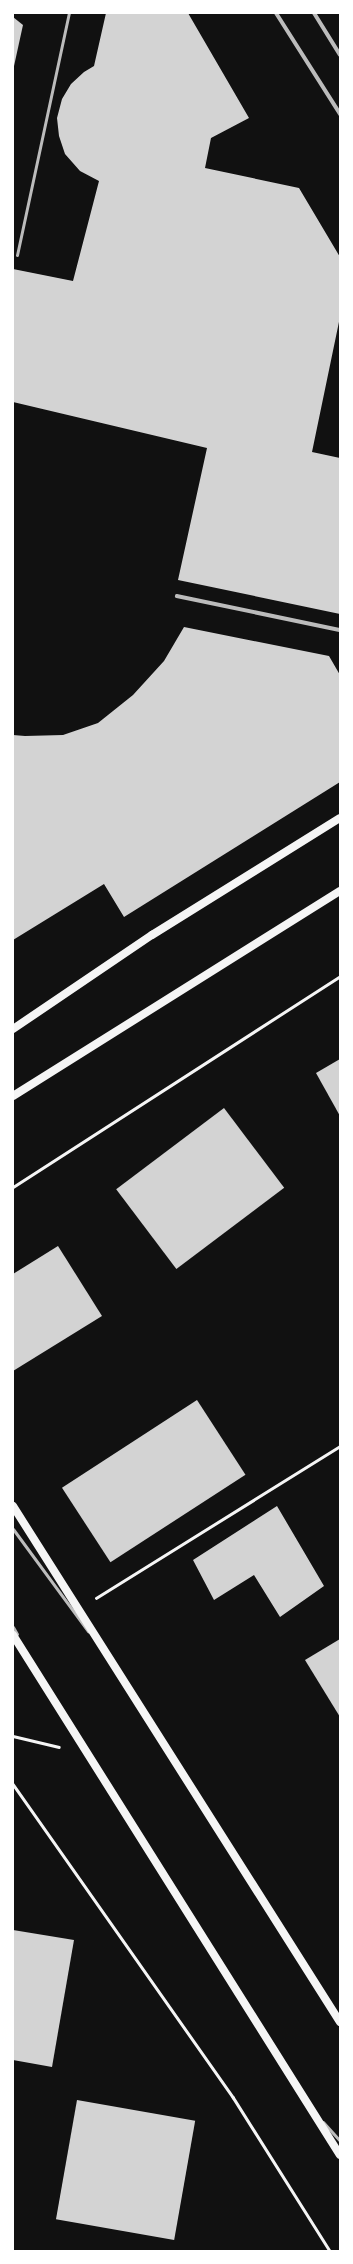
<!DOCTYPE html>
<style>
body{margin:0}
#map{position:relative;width:353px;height:2264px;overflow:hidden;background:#111;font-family:"Public Sans",sans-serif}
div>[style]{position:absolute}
.building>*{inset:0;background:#d3d3d3;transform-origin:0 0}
.path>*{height:2.5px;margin:-1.25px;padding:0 1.25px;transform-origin:1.25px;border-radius:1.25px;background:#f5f5f5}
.service>*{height:3px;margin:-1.5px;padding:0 1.5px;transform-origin:1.5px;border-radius:1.5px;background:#bcbcbc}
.pedestrian>*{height:3.5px;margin:-1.75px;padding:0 1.75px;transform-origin:1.75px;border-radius:1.75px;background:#bcbcbc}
.minor>*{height:4px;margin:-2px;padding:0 2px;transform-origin:2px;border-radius:2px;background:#bcbcbc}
.secondary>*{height:8px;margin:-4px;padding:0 4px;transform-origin:4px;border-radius:4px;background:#f5f5f5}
span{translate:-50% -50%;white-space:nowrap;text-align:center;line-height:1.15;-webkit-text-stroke:3.5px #fff;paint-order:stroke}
.frame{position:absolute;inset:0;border:14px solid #fff;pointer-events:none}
</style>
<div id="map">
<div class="building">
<div style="clip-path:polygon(106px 13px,188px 13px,249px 118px,211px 138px,205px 168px,299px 188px,340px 257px,340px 317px,312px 452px,340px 458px,340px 614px,178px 580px,207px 448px,13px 402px,13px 269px,73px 281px,99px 181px,80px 171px,65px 154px,59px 136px,57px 118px,62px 99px,71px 84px,84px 72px,94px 66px)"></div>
<div style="clip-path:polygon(13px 17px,23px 25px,14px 66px,13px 65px)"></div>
<div style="clip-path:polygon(184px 627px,329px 656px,340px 675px,340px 782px,124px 917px,104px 884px,13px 940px,13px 735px,25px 736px,63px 735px,98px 723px,133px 695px,164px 661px)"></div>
<div style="clip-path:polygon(340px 1059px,340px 1116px,316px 1073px)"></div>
<div style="left:224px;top:1108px;width:100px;height:135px;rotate:53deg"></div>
<div style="clip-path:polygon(58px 1246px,102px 1316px,13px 1371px,13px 1274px)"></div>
<div style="left:197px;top:1400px;width:89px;height:161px;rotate:57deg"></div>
<div style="clip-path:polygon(277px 1506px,324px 1586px,280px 1617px,254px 1575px,214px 1600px,193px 1560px)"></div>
<div style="clip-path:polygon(340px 1639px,340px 1717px,305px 1660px)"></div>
<div style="clip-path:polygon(13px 1930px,74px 1940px,52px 2067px,13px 2060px)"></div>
<div style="left:77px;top:2100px;width:120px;height:121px;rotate:10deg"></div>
</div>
<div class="path">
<div style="left:13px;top:1187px;width:389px;rotate:-32.8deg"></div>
<div style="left:96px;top:1598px;width:287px;rotate:-31.9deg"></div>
<div style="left:13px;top:1736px;width:47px;rotate:13.4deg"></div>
<div style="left:13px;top:1784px;width:383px;rotate:54.9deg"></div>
<div style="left:233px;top:2097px;width:182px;rotate:57.8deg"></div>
</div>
<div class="service">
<div style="left:17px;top:255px;width:248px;rotate:-77.9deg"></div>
<div style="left:13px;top:1529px;width:127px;rotate:53.7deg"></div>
<div style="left:13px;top:1627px;width:8px;rotate:60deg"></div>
<div style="left:323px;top:2122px;width:25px;rotate:48deg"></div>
</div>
<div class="pedestrian">
<div style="left:177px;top:596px;width:167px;rotate:11.8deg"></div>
</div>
<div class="minor">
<div style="left:276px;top:13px;width:120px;rotate:57.6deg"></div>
<div style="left:314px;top:13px;width:49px;rotate:58.2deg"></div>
</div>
<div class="secondary">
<div style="left:13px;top:1029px;width:168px;rotate:-34.1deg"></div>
<div style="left:152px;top:935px;width:221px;rotate:-31.9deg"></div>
<div style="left:13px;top:1096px;width:386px;rotate:-32.1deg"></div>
<div style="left:13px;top:1506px;width:611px;rotate:57.64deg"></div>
<div style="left:13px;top:1635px;width:614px;rotate:57.84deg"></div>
</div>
<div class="frame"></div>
</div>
